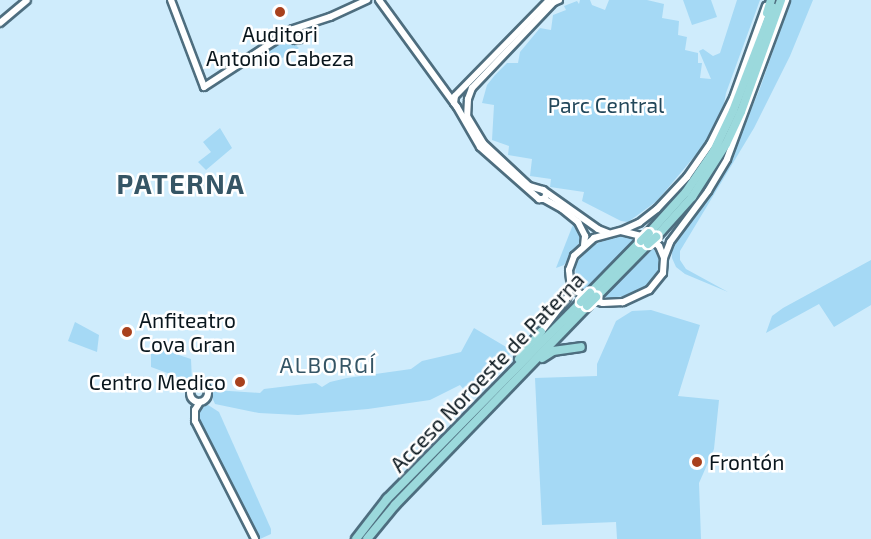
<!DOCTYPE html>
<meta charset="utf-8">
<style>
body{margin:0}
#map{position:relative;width:871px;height:539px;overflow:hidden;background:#cfecfc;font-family:"Exo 2",sans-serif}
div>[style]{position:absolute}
.green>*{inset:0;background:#a5d9f5}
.roads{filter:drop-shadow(2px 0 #4e6e7f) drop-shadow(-2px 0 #4e6e7f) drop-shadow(0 2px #4e6e7f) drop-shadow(0 -2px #4e6e7f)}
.tertiary>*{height:6px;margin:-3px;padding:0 3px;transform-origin:3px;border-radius:3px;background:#fff}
.tertiary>.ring{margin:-3px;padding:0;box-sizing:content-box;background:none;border:6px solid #fff;border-radius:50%}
.primary>*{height:8px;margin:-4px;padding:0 4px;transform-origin:4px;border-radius:4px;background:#9bd9dc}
.bridges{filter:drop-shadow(2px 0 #fff) drop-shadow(-2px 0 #fff) drop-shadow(0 2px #fff) drop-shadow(0 -2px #fff)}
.primary-bridge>*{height:8px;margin:-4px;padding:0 4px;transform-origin:4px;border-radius:4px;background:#9bd9dc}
.dots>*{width:16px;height:16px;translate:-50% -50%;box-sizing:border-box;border:3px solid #fff;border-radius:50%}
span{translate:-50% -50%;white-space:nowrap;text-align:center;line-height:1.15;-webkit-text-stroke:5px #fff;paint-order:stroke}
.poi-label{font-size:21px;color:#09161d}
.left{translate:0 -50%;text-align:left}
.right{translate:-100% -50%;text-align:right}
.park-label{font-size:21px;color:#23485b}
.street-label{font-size:21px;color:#09161d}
.neighbourhood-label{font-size:22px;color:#355565;letter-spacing:1.5px}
.district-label{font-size:27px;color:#355565;font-weight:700;letter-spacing:1.5px}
</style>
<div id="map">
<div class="green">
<div style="clip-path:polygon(580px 0,590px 0,592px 5px,605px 10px,609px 0,647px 0,664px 4px,662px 18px,679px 21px,678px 35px,687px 37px,685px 50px,698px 53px,698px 63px,702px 63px,700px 78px,711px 79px,699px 51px,703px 49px,713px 56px,720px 53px,737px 0,760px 0,726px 93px,724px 104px,704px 145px,657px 201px,628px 222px,621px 221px,582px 201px,584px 192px,550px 187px,551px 179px,530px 176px,532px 159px,508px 155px,509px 146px,492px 140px,494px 105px,482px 103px,487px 85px,495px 75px,507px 63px,518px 63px,520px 52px,540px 28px,551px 30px,553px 15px,566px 10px,564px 6px,577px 1px,579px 4px)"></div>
<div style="clip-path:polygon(683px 0,711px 0,717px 17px,692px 25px)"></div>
<div style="clip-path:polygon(791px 0,813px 0,790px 56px,754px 128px,680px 251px,680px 260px,686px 269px,728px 292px,685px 274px,676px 267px,672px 258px,672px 246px,706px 199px,729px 160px,759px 91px)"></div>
<div style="clip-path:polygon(285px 41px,292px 42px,299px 48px,279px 60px,273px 56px,267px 62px,262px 59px,260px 55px)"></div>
<div style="clip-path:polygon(220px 128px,232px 148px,206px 170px,198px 162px,211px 152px,203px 142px)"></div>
<div style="clip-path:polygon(574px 222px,582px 241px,564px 265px,556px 268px)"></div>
<div style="clip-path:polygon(613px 237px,632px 237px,633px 243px,584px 292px,575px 280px,576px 263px,593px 245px)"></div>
<div style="clip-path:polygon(653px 247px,660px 261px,659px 271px,655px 279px,643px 289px,628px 296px,606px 298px,605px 294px)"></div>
<div style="clip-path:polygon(871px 260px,871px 305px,834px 327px,819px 304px,766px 333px,772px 316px,783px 308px)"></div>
<div style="clip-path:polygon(651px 310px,700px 325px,678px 396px,719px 400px,714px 449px,699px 483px,701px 539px,617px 539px,616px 522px,542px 525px,535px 378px,597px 376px,597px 364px,616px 321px,632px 311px)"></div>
<div style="clip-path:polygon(75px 322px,99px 335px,97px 352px,68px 341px)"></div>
<div style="clip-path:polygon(474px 328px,513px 351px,469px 396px,460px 385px,430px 400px,368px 409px,298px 415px,259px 413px,215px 404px,212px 397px,214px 390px,260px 393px,264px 389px,305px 384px,316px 383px,322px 387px,330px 382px,347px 378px,411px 369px,422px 361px,461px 352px)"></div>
<div style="clip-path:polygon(151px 346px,191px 359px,192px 382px,151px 367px)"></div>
<div style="clip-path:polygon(205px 403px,219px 412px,271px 529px,271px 534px,260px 539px,196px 415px,196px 411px)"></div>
</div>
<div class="roads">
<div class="tertiary">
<div style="left:171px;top:0;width:93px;rotate:69.2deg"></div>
<div style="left:204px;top:87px;width:106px;rotate:-33.1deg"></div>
<div style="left:293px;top:29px;width:39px;rotate:-18deg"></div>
<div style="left:330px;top:17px;width:41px;rotate:-24.7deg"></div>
<div style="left:379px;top:0;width:132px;rotate:53.9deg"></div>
<div style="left:457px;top:107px;width:46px;rotate:60.1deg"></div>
<div style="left:480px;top:147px;width:79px;rotate:41.4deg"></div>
<div style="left:539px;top:199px;width:5px"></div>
<div style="left:544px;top:199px;width:4px;rotate:-63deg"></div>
<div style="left:559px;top:0;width:5px;rotate:158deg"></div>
<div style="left:554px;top:2px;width:119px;rotate:133.6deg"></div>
<div style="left:472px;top:88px;width:12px;rotate:110deg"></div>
<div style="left:468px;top:99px;width:17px;rotate:93deg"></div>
<div style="left:467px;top:116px;width:31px;rotate:59deg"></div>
<div style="left:483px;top:143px;width:63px;rotate:43.1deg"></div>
<div style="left:529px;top:186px;width:15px;rotate:16deg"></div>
<div style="left:543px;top:190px;width:67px;rotate:35.3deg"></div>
<div style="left:598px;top:229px;width:11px;rotate:22deg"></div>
<div style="left:0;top:23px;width:35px;rotate:-40deg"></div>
<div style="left:291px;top:32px;width:9px;rotate:63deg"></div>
<div style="left:295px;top:40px;width:5px;rotate:-11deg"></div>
<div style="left:300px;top:39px;width:6px;rotate:-59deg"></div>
<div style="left:454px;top:103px;width:7px;rotate:-82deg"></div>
<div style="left:455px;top:96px;width:134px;rotate:-45.6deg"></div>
<div style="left:544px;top:199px;width:21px;rotate:29deg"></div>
<div style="left:562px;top:209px;width:21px;rotate:39deg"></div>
<div style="left:578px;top:222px;width:16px;rotate:63deg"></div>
<div style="left:585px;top:236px;width:9px;rotate:96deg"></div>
<div style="left:621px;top:231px;width:20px;rotate:-24deg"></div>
<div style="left:639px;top:223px;width:23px;rotate:-38deg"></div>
<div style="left:657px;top:209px;width:44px;rotate:-46.8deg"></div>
<div style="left:687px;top:177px;width:40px;rotate:-55.1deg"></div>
<div style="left:710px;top:144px;width:51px;rotate:-63.4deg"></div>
<div style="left:733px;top:98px;width:98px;rotate:-70.3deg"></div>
<div style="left:621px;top:231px;width:29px;rotate:14deg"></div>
<div style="left:649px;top:238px;width:13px;rotate:39deg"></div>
<div style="left:659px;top:246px;width:13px;rotate:67deg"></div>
<div style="left:664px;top:258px;width:15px;rotate:94deg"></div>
<div style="left:663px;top:273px;width:22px;rotate:129deg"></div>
<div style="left:649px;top:290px;width:29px;rotate:155deg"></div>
<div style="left:623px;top:302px;width:20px;rotate:177deg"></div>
<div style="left:603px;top:303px;width:18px;rotate:-164deg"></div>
<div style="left:586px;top:298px;width:10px;rotate:-143deg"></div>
<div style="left:578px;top:292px;width:14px;rotate:-124deg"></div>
<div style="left:570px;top:280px;width:10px;rotate:-96deg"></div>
<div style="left:569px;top:270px;width:15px;rotate:-70deg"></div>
<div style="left:574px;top:256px;width:27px;rotate:-42deg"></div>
<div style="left:594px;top:238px;width:28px;rotate:-15deg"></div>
<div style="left:664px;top:258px;width:17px;rotate:-69deg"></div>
<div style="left:670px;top:242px;width:64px;rotate:-53.3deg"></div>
<div style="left:708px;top:191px;width:37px;rotate:-59deg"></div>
<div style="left:727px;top:159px;width:170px;rotate:-69.6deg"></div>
<div style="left:541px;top:332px;width:43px;rotate:-52.6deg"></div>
<div style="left:567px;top:298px;width:15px;rotate:-70deg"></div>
<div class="ring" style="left:190px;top:384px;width:12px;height:12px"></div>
<div style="left:200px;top:402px;width:9px;rotate:122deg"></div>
<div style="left:195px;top:410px;width:11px;rotate:90deg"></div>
<div style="left:195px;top:421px;width:132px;rotate:63deg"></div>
</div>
<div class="primary">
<div style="left:767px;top:13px;width:14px;rotate:-73deg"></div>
<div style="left:649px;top:233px;width:55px;rotate:-47.9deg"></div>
<div style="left:686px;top:192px;width:50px;rotate:-55.7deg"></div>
<div style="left:714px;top:151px;width:44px;rotate:-64.6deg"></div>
<div style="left:733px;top:111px;width:111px;rotate:-69deg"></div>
<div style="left:656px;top:237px;width:54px;rotate:-48deg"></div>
<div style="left:692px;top:197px;width:63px;rotate:-57.3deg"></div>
<div style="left:726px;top:144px;width:35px;rotate:-65deg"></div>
<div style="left:741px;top:112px;width:119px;rotate:-70.3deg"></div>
<div style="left:590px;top:293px;width:73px;rotate:-45.6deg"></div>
<div style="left:596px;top:297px;width:74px;rotate:-45.5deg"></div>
<div style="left:542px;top:358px;width:13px;rotate:-32deg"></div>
<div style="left:553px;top:351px;width:28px;rotate:-8deg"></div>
<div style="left:519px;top:359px;width:35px;rotate:-51deg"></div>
<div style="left:356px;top:539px;width:51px;rotate:-52.2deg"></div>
<div style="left:387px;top:499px;width:276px;rotate:-45.4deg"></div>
<div style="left:367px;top:539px;width:44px;rotate:-50.5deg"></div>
<div style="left:395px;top:505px;width:277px;rotate:-46deg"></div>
</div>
</div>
<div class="bridges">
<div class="primary-bridge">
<div style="left:641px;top:241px;width:11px;rotate:-45deg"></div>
<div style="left:648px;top:244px;width:11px;rotate:-41deg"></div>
<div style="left:581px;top:302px;width:13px;rotate:-45deg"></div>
<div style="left:587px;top:306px;width:13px;rotate:-45deg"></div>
</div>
</div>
<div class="dots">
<div style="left:280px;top:12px;background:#a8411d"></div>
<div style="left:127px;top:332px;background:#a8411d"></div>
<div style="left:240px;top:382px;background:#a8411d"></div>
<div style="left:697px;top:462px;background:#a8411d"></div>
</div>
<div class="poi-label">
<span style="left:280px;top:46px">Auditori<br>Antonio Cabeza</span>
<span class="left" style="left:139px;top:332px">Anfiteatro<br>Cova Gran</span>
<span class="right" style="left:226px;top:382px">Centro Medico</span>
<span class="left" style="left:709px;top:462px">Frontón</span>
</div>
<div class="park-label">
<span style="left:606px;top:105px">Parc Central</span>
</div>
<div class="street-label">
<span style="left:487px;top:372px;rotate:-46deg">Acceso Noroeste de Paterna</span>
</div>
<div class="neighbourhood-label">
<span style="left:328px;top:365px">ALBORGÍ</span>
</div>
<div class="district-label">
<span style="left:181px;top:184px">PATERNA</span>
</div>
</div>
